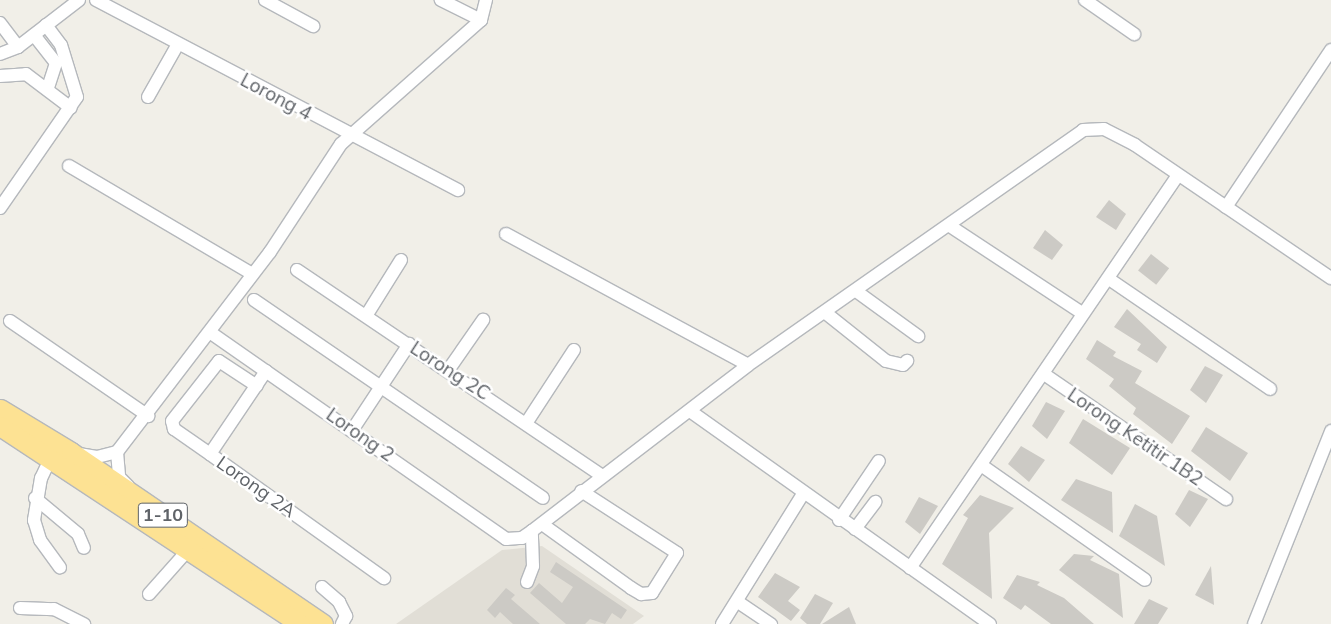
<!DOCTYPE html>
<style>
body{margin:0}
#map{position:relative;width:1331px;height:624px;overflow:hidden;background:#f1efe8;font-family:Mulish,sans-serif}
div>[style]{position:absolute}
.education>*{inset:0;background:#e1ded6}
.building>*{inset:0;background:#cccac5;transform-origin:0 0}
.roads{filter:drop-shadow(1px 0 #b5b8bc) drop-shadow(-1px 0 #b5b8bc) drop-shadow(0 1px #b5b8bc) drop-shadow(0 -1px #b5b8bc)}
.minor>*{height:12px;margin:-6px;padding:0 6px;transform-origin:6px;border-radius:6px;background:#fff}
.highway>*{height:19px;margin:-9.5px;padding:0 9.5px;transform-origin:9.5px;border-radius:9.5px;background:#fde293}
span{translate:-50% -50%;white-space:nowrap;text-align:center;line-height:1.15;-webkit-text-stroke:5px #fff;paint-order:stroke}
.shield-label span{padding:1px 4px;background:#fff;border:1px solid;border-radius:4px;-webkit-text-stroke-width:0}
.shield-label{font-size:18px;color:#5f6368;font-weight:700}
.street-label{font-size:19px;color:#5f6368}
</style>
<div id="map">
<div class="education">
<div style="clip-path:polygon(542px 546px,644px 616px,633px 624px,396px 624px,502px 550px)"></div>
</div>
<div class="building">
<div style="clip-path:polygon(1109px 200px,1126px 214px,1116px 230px,1096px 217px)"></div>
<div style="clip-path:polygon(1045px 230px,1063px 245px,1052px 260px,1033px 248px)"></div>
<div style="left:1151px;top:254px;width:23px;height:21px;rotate:38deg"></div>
<div style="clip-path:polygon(1127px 309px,1167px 347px,1157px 363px,1137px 350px,1141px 344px,1114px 327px)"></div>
<div style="clip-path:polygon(1097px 340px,1116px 352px,1113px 356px,1142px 371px,1135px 383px,1190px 416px,1172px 444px,1133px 414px,1136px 408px,1109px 386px,1114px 379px,1086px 359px)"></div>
<div style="clip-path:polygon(1205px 366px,1223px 375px,1206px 403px,1190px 390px)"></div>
<div style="clip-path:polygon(1046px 402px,1065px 411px,1047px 439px,1032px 426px)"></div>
<div style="clip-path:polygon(1083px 419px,1130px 448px,1112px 475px,1069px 443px)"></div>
<div style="clip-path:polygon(1206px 427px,1248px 453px,1230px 481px,1191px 451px)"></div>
<div style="clip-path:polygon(1021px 446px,1045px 460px,1029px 482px,1008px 464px)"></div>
<div style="clip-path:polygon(1076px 479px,1112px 492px,1113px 533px,1061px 500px)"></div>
<div style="clip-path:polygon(1189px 490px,1208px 499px,1190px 527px,1175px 514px)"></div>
<div style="clip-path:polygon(980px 495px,1014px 508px,989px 533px,992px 599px,942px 564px,968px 518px,963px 515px)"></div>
<div style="clip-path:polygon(919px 497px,938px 506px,920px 534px,905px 522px)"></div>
<div style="clip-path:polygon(1135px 504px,1157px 516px,1165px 566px,1119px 536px)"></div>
<div style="clip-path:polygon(1074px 554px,1094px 556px,1090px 560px,1119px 574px,1123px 618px,1059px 570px)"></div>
<div style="clip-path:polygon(556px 562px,627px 610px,621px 619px,612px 613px,605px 624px,590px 619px,585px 624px,566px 624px,530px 593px,539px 583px,562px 603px,573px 587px,550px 572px)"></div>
<div style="clip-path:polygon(1211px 566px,1214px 605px,1195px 595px)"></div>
<div style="clip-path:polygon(775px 573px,800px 587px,788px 601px,800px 610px,791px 621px,758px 597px)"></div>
<div style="clip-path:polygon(1017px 575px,1040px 582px,1037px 585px,1064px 598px,1094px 624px,1051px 624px,1025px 605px,1021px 610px,1003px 598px)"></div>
<div style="clip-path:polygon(506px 588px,515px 595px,511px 599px,540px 624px,513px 624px,500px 612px,495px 618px,487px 610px)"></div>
<div style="clip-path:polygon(815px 594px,833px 603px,820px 624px,807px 624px,800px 618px)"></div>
<div style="clip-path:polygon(1149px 599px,1168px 608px,1158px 624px,1134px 624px)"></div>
<div style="clip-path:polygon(849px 607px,856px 624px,822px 624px)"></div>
</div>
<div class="roads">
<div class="minor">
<div style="left:96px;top:0;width:409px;rotate:27.7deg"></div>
<div style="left:265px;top:0;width:55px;rotate:28.4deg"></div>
<div style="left:1085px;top:0;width:60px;rotate:34.8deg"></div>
<div style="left:481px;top:20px;width:21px;rotate:-76deg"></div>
<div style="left:0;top:23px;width:30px;rotate:53deg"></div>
<div style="left:18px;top:47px;width:77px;rotate:-37.6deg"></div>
<div style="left:34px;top:35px;width:36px;rotate:52deg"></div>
<div style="left:56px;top:63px;width:28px;rotate:108deg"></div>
<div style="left:0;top:54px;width:19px;rotate:-21deg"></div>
<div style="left:0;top:76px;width:26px;rotate:-4deg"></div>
<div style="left:26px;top:74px;width:56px;rotate:37.1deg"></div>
<div style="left:148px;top:97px;width:61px;rotate:-60.5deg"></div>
<div style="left:69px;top:166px;width:212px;rotate:30.5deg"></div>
<div style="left:1226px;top:207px;width:189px;rotate:-56.2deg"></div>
<div style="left:0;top:208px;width:135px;rotate:-55.3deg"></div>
<div style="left:77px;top:97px;width:54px;rotate:-107.1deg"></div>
<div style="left:61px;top:45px;width:25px;rotate:-127deg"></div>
<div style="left:950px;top:226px;width:158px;rotate:33.4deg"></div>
<div style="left:506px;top:234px;width:275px;rotate:28.4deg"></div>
<div style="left:297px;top:270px;width:367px;rotate:34deg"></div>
<div style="left:1109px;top:279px;width:195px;rotate:34.3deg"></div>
<div style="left:856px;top:291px;width:77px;rotate:36deg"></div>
<div style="left:254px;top:300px;width:350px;rotate:34.4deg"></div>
<div style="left:827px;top:314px;width:75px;rotate:38.5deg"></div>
<div style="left:886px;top:361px;width:17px;rotate:13deg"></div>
<div style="left:903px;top:365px;width:6px;rotate:-45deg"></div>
<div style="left:366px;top:316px;width:66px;rotate:-58deg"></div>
<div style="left:10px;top:321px;width:168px;rotate:34.5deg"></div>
<div style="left:211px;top:333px;width:360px;rotate:34.9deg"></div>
<div style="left:506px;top:539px;width:16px;rotate:-4deg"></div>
<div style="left:522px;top:538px;width:12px;rotate:-35deg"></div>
<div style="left:532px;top:531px;width:272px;rotate:-37.5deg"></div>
<div style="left:748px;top:365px;width:409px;rotate:-35deg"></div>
<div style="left:1083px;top:130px;width:21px;rotate:-3deg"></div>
<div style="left:1104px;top:129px;width:35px;rotate:27deg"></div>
<div style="left:1135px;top:145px;width:237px;rotate:34.2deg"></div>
<div style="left:449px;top:369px;width:60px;rotate:-55.2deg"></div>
<div style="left:266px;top:371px;width:100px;rotate:124deg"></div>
<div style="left:210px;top:454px;width:214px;rotate:35.5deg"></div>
<div style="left:1044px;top:374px;width:221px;rotate:34.5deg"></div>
<div style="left:690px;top:411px;width:368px;rotate:35.4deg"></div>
<div style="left:527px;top:422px;width:86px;rotate:-56.9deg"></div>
<div style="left:353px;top:429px;width:102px;rotate:-56.6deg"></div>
<div style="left:117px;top:452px;width:25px;rotate:85deg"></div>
<div style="left:119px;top:477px;width:13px;rotate:45deg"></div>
<div style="left:79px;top:454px;width:18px;rotate:9deg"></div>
<div style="left:97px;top:457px;width:21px;rotate:-14deg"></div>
<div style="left:117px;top:452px;width:252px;rotate:-52.6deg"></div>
<div style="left:270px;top:252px;width:129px;rotate:-56.7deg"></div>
<div style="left:341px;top:144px;width:187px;rotate:-41.5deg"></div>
<div style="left:481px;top:20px;width:45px;rotate:-153.4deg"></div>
<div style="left:210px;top:454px;width:44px;rotate:-145.2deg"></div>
<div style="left:174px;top:429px;width:8px;rotate:-104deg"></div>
<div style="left:172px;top:421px;width:76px;rotate:-51.9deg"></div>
<div style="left:219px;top:361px;width:45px;rotate:33.3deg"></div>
<div style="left:51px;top:457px;width:23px;rotate:115deg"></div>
<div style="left:41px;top:478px;width:43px;rotate:99.5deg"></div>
<div style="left:34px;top:520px;width:21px;rotate:73deg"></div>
<div style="left:40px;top:540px;width:34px;rotate:54deg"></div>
<div style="left:981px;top:465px;width:200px;rotate:35deg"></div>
<div style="left:35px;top:498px;width:56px;rotate:39.9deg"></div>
<div style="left:78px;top:534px;width:15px;rotate:67deg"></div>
<div style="left:839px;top:520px;width:71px;rotate:-55.9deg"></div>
<div style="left:542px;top:524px;width:110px;rotate:35.7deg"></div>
<div style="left:631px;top:588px;width:12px;rotate:31deg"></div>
<div style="left:641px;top:594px;width:11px;rotate:-5deg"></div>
<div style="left:652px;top:593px;width:47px;rotate:-58deg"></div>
<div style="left:677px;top:553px;width:114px;rotate:-147.1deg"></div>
<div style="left:855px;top:529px;width:34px;rotate:-53deg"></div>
<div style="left:910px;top:568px;width:474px;rotate:-55.7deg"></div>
<div style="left:527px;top:582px;width:17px;rotate:-69deg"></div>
<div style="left:533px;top:566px;width:35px;rotate:-92deg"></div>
<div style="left:322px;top:587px;width:23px;rotate:41deg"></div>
<div style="left:339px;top:602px;width:16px;rotate:63deg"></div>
<div style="left:346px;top:616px;width:9px;rotate:117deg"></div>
<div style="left:149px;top:594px;width:60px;rotate:-48.4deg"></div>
<div style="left:738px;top:602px;width:40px;rotate:34deg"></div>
<div style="left:20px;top:608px;width:34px;rotate:2deg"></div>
<div style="left:54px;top:609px;width:34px;rotate:27deg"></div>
<div style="left:722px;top:624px;width:153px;rotate:-58.1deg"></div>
<div style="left:1254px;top:624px;width:208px;rotate:-68.2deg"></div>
</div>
<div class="highway">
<div style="left:0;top:409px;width:83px;rotate:31.2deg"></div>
<div style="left:71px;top:452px;width:305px;rotate:34.3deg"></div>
<div style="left:0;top:426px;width:359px;rotate:33.4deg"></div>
</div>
</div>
<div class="shield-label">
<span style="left:163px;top:515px">1-10</span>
</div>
<div class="street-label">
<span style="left:276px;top:97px;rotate:28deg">Lorong 4</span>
<span style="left:450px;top:371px;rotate:33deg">Lorong 2C</span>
<span style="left:360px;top:435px;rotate:35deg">Lorong 2</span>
<span style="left:1135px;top:437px;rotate:34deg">Lorong Ketitir 1B2</span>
<span style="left:256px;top:487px;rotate:35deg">Lorong 2A</span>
</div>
</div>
